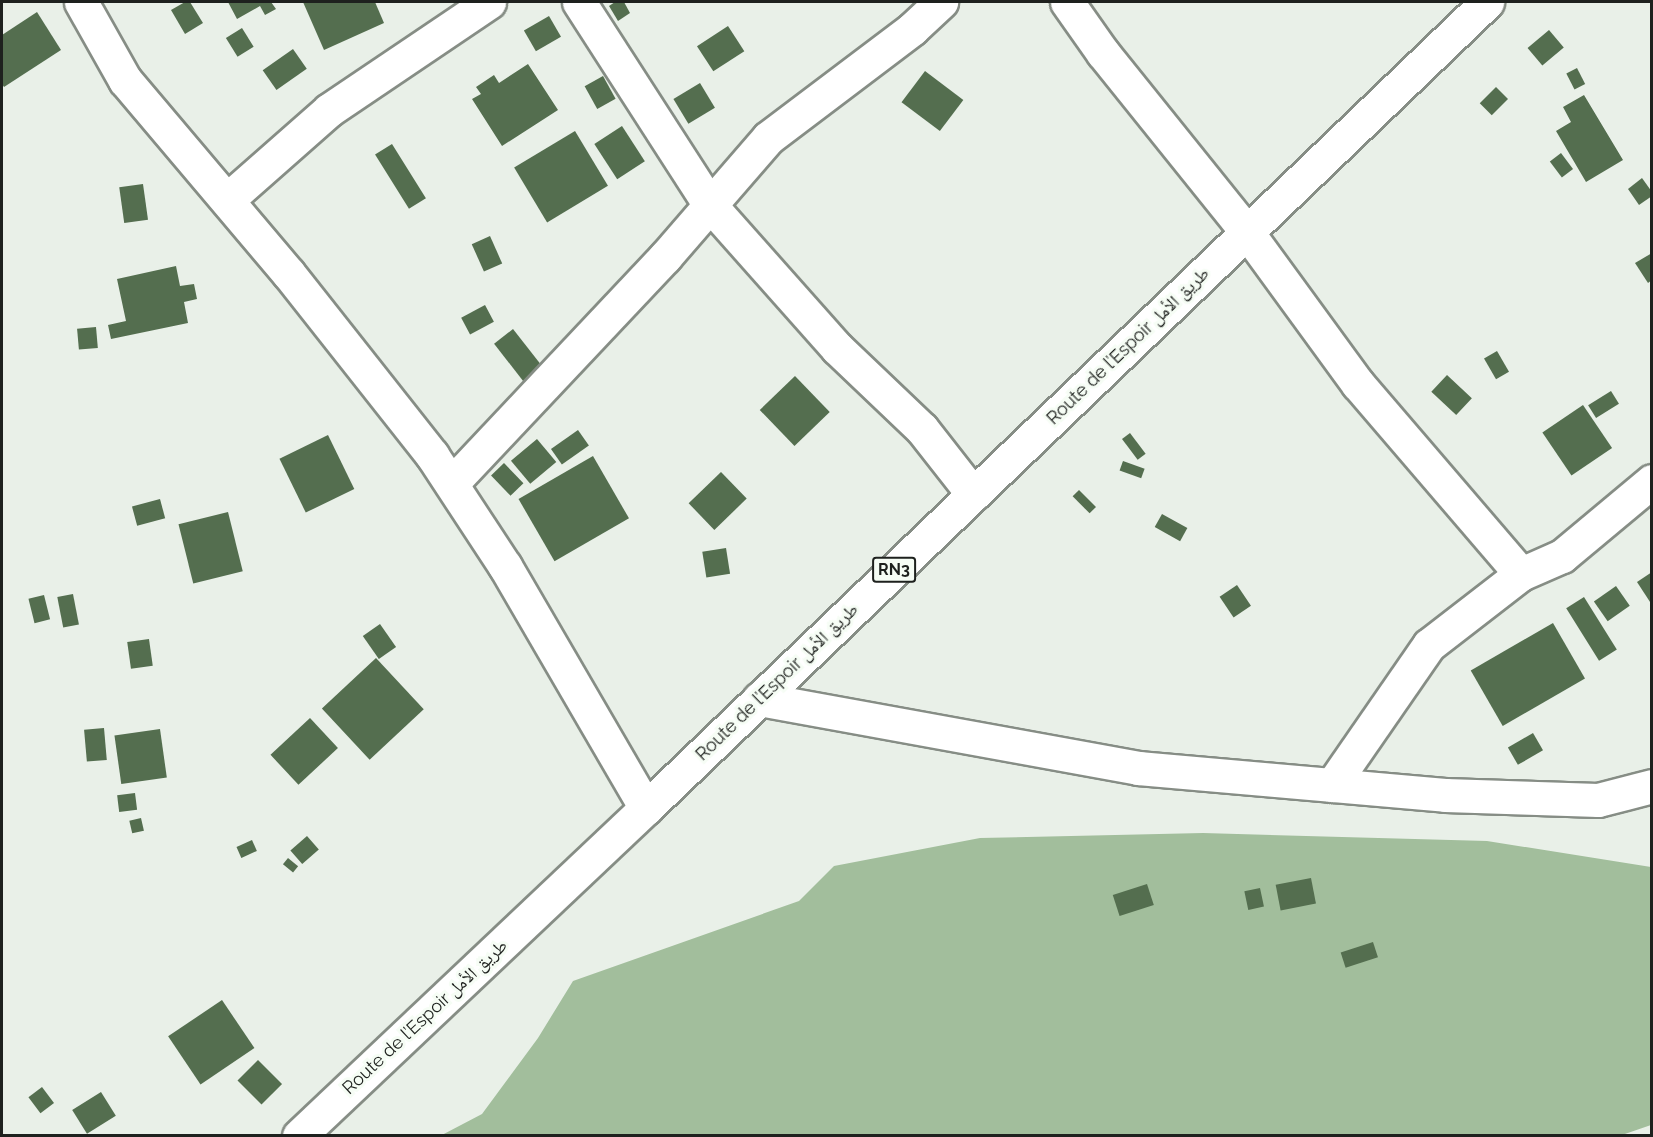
<!DOCTYPE html>
<meta charset="utf-8">
<style>
body{margin:0}
#map{position:relative;width:1653px;height:1137px;overflow:hidden;background:#e9f0e8;font-family:Raleway,"Noto Naskh Arabic",sans-serif}
div>[style]{position:absolute}
.forest>*{inset:0;background:#a2be9c}
.building>*{inset:0;background:#546e4f;transform-origin:0 0}
.roads{filter:drop-shadow(2px 0 #868d85) drop-shadow(-2px 0 #868d85) drop-shadow(0 2px #868d85) drop-shadow(0 -2px #868d85)}
.street>*{height:33px;margin:-16.5px;padding:0 16.5px;transform-origin:16.5px;border-radius:16.5px;background:#fff}
.highway>*{height:33px;margin:-16.5px;padding:0 16.5px;transform-origin:16.5px;border-radius:16.5px;background:#fff}
span{translate:-50% -50%;white-space:nowrap;text-align:center;line-height:1.15;-webkit-text-stroke:6px #f6fdf5;paint-order:stroke}
.shield-label span{padding:2px 4px;background:#f6fdf5;border:2px solid;border-radius:4px;-webkit-text-stroke-width:0}
.shield-label{font-size:16px;color:#1e211e;font-weight:700}
.street-label{font-size:18px;color:#1e211e}
.frame{position:absolute;inset:0;border:3px solid #1e211e;pointer-events:none}
</style>
<div id="map">
<div class="forest">
<div style="clip-path:polygon(1203px 833px,1487px 841px,1651px 867px,1651px 1125px,1622px 1135px,440px 1136px,482px 1114px,538px 1038px,573px 981px,799px 901px,834px 866px,980px 838px)"></div>
</div>
<div class="building">
<div style="clip-path:polygon(185px 2px,190px 2px,203px 23px,185px 34px,171px 10px)"></div>
<div style="clip-path:polygon(228px 2px,271px 2px,276px 9px,265px 15px,260px 6px,237px 19px)"></div>
<div style="clip-path:polygon(303px 2px,375px 2px,384px 23px,324px 50px)"></div>
<div style="clip-path:polygon(615px 2px,624px 2px,630px 13px,618px 21px,609px 6px)"></div>
<div style="clip-path:polygon(37px 12px,61px 50px,4px 87px,2px 84px,2px 35px)"></div>
<div style="left:549px;top:16px;width:24px;height:29px;rotate:60deg"></div>
<div style="left:728px;top:26px;width:30px;height:37px;rotate:57deg"></div>
<div style="left:242px;top:28px;width:22px;height:19px;rotate:58deg"></div>
<div style="left:1549px;top:30px;width:23px;height:28px;rotate:50deg"></div>
<div style="left:293px;top:49px;width:24px;height:37px;rotate:55deg"></div>
<div style="clip-path:polygon(528px 64px,558px 110px,502px 146px,472px 99px,481px 94px,476px 87px,494px 75px,499px 83px)"></div>
<div style="left:1577px;top:68px;width:18px;height:12px;rotate:63deg"></div>
<div style="left:925px;top:71px;width:48px;height:39px;rotate:37deg"></div>
<div style="left:603px;top:76px;width:26px;height:21px;rotate:61deg"></div>
<div style="left:700px;top:83px;width:29px;height:31px;rotate:59deg"></div>
<div style="left:1496px;top:87px;width:17px;height:23px;rotate:45deg"></div>
<div style="clip-path:polygon(1584px 95px,1623px 160px,1586px 182px,1556px 131px,1571px 122px,1563px 107px)"></div>
<div style="left:622px;top:126px;width:42px;height:33px;rotate:57deg"></div>
<div style="left:575px;top:131px;width:64px;height:71px;rotate:59deg"></div>
<div style="left:392px;top:144px;width:64px;height:20px;rotate:58deg"></div>
<div style="left:1561px;top:153px;width:20px;height:14px;rotate:53deg"></div>
<div style="clip-path:polygon(1642px 178px,1652px 192px,1652px 196px,1639px 205px,1628px 189px)"></div>
<div style="left:143px;top:184px;width:36px;height:24px;rotate:82deg"></div>
<div style="left:490px;top:236px;width:30px;height:20px;rotate:66deg"></div>
<div style="clip-path:polygon(1652px 253px,1652px 280px,1648px 283px,1635px 263px)"></div>
<div style="clip-path:polygon(176px 266px,180px 286px,194px 284px,197px 299px,184px 302px,188px 323px,111px 339px,108px 325px,126px 321px,117px 279px)"></div>
<div style="left:485px;top:305px;width:19px;height:27px;rotate:62deg"></div>
<div style="left:96px;top:327px;width:21px;height:19px;rotate:85deg"></div>
<div style="left:513px;top:329px;width:49px;height:24px;rotate:52deg"></div>
<div style="left:1497px;top:351px;width:24px;height:15px;rotate:60deg"></div>
<div style="left:1447px;top:375px;width:34px;height:23px;rotate:43deg"></div>
<div style="left:795px;top:376px;width:50px;height:49px;rotate:46deg"></div>
<div style="left:1611px;top:391px;width:15px;height:27px;rotate:58deg"></div>
<div style="left:1583px;top:405px;width:52px;height:49px;rotate:56deg"></div>
<div style="left:578px;top:430px;width:19px;height:33px;rotate:55deg"></div>
<div style="left:1130px;top:433px;width:26px;height:10px;rotate:53deg"></div>
<div style="left:328px;top:435px;width:60px;height:54px;rotate:64deg"></div>
<div style="left:537px;top:439px;width:30px;height:34px;rotate:50deg"></div>
<div style="left:593px;top:456px;width:72px;height:86px;rotate:60deg"></div>
<div style="left:1123px;top:461px;width:23px;height:10px;rotate:20deg"></div>
<div style="left:504px;top:463px;width:28px;height:18px;rotate:46deg"></div>
<div style="left:721px;top:472px;width:37px;height:45px;rotate:46deg"></div>
<div style="left:1079px;top:490px;width:24px;height:9px;rotate:45deg"></div>
<div style="left:160px;top:499px;width:20px;height:29px;rotate:75deg"></div>
<div style="left:228px;top:512px;width:61px;height:51px;rotate:76deg"></div>
<div style="left:1162px;top:514px;width:29px;height:15px;rotate:29deg"></div>
<div style="left:726px;top:548px;width:26px;height:24px;rotate:81deg"></div>
<div style="clip-path:polygon(1652px 572px,1652px 605px,1637px 582px)"></div>
<div style="left:1237px;top:585px;width:25px;height:21px;rotate:56deg"></div>
<div style="left:1616px;top:586px;width:24px;height:27px;rotate:55deg"></div>
<div style="left:73px;top:594px;width:31px;height:16px;rotate:79deg"></div>
<div style="left:44px;top:595px;width:25px;height:16px;rotate:76deg"></div>
<div style="left:1584px;top:597px;width:62px;height:21px;rotate:58deg"></div>
<div style="left:1553px;top:623px;width:64px;height:95px;rotate:60deg"></div>
<div style="left:380px;top:624px;width:28px;height:21px;rotate:55deg"></div>
<div style="left:149px;top:639px;width:27px;height:22px;rotate:82deg"></div>
<div style="left:376px;top:658px;width:70px;height:74px;rotate:47deg"></div>
<div style="left:310px;top:718px;width:41px;height:54px;rotate:47deg"></div>
<div style="left:104px;top:728px;width:32px;height:20px;rotate:85deg"></div>
<div style="left:160px;top:729px;width:49px;height:46px;rotate:82deg"></div>
<div style="left:1533px;top:733px;width:20px;height:29px;rotate:60deg"></div>
<div style="left:135px;top:793px;width:17px;height:18px;rotate:83deg"></div>
<div style="left:141px;top:818px;width:13px;height:12px;rotate:77deg"></div>
<div style="left:307px;top:836px;width:18px;height:22px;rotate:49deg"></div>
<div style="left:252px;top:840px;width:12px;height:17px;rotate:66deg"></div>
<div style="left:288px;top:858px;width:13px;height:8px;rotate:39deg"></div>
<div style="left:1311px;top:878px;width:26px;height:36px;rotate:79deg"></div>
<div style="left:1147px;top:884px;width:22px;height:36px;rotate:72deg"></div>
<div style="left:1260px;top:888px;width:19px;height:16px;rotate:78deg"></div>
<div style="left:1373px;top:942px;width:16px;height:34px;rotate:72deg"></div>
<div style="left:222px;top:1000px;width:58px;height:65px;rotate:56deg"></div>
<div style="left:258px;top:1060px;width:34px;height:29px;rotate:45deg"></div>
<div style="left:42px;top:1087px;width:20px;height:17px;rotate:53deg"></div>
<div style="left:101px;top:1092px;width:28px;height:34px;rotate:58deg"></div>
</div>
<div class="roads">
<div class="street">
<div style="left:81px;top:2px;width:90px;rotate:60.6deg"></div>
<div style="left:125px;top:80px;width:254px;rotate:49.8deg"></div>
<div style="left:289px;top:274px;width:231px;rotate:51.7deg"></div>
<div style="left:432px;top:455px;width:133px;rotate:56.7deg"></div>
<div style="left:505px;top:566px;width:280px;rotate:59.8deg"></div>
<div style="left:579px;top:2px;width:242px;rotate:57.2deg"></div>
<div style="left:710px;top:205px;width:191px;rotate:48.4deg"></div>
<div style="left:837px;top:348px;width:117px;rotate:43.6deg"></div>
<div style="left:922px;top:429px;width:83px;rotate:51.9deg"></div>
<div style="left:1067px;top:2px;width:62px;rotate:54.8deg"></div>
<div style="left:1103px;top:53px;width:230px;rotate:51.2deg"></div>
<div style="left:1247px;top:232px;width:188px;rotate:53.9deg"></div>
<div style="left:1358px;top:384px;width:250px;rotate:49.4deg"></div>
<div style="left:227px;top:200px;width:136px;rotate:-41.4deg"></div>
<div style="left:329px;top:110px;width:193px;rotate:-34deg"></div>
<div style="left:452px;top:483px;width:311px;rotate:-46.7deg"></div>
<div style="left:665px;top:257px;width:157px;rotate:-49.1deg"></div>
<div style="left:768px;top:138px;width:181px;rotate:-37.1deg"></div>
<div style="left:912px;top:29px;width:40px;rotate:-43deg"></div>
<div style="left:759px;top:699px;width:385px;rotate:10.3deg"></div>
<div style="left:1138px;top:768px;width:308px;rotate:5deg"></div>
<div style="left:1445px;top:795px;width:153px;rotate:1.9deg"></div>
<div style="left:1598px;top:800px;width:56px;rotate:-14.5deg"></div>
<div style="left:1332px;top:785px;width:170px;rotate:-55.3deg"></div>
<div style="left:1429px;top:645px;width:116px;rotate:-37.7deg"></div>
<div style="left:1521px;top:574px;width:45px;rotate:-23.7deg"></div>
<div style="left:1562px;top:556px;width:117px;rotate:-39.8deg"></div>
</div>
<div class="highway">
<div style="left:299px;top:1136px;width:477px;rotate:-43.4deg"></div>
<div style="left:646px;top:808px;width:1165px;rotate:-43.78deg"></div>
</div>
</div>
<div class="shield-label">
<span style="left:894px;top:570px">RN3</span>
</div>
<div class="street-label">
<span style="left:1128px;top:346px;rotate:-44deg">Route de l’Espoir طريق الأمل</span>
<span style="left:777px;top:682px;rotate:-44deg">Route de l’Espoir طريق الأمل</span>
<span style="left:425px;top:1017px;rotate:-43deg">Route de l’Espoir طريق الأمل</span>
</div>
<div class="frame"></div>
</div>
